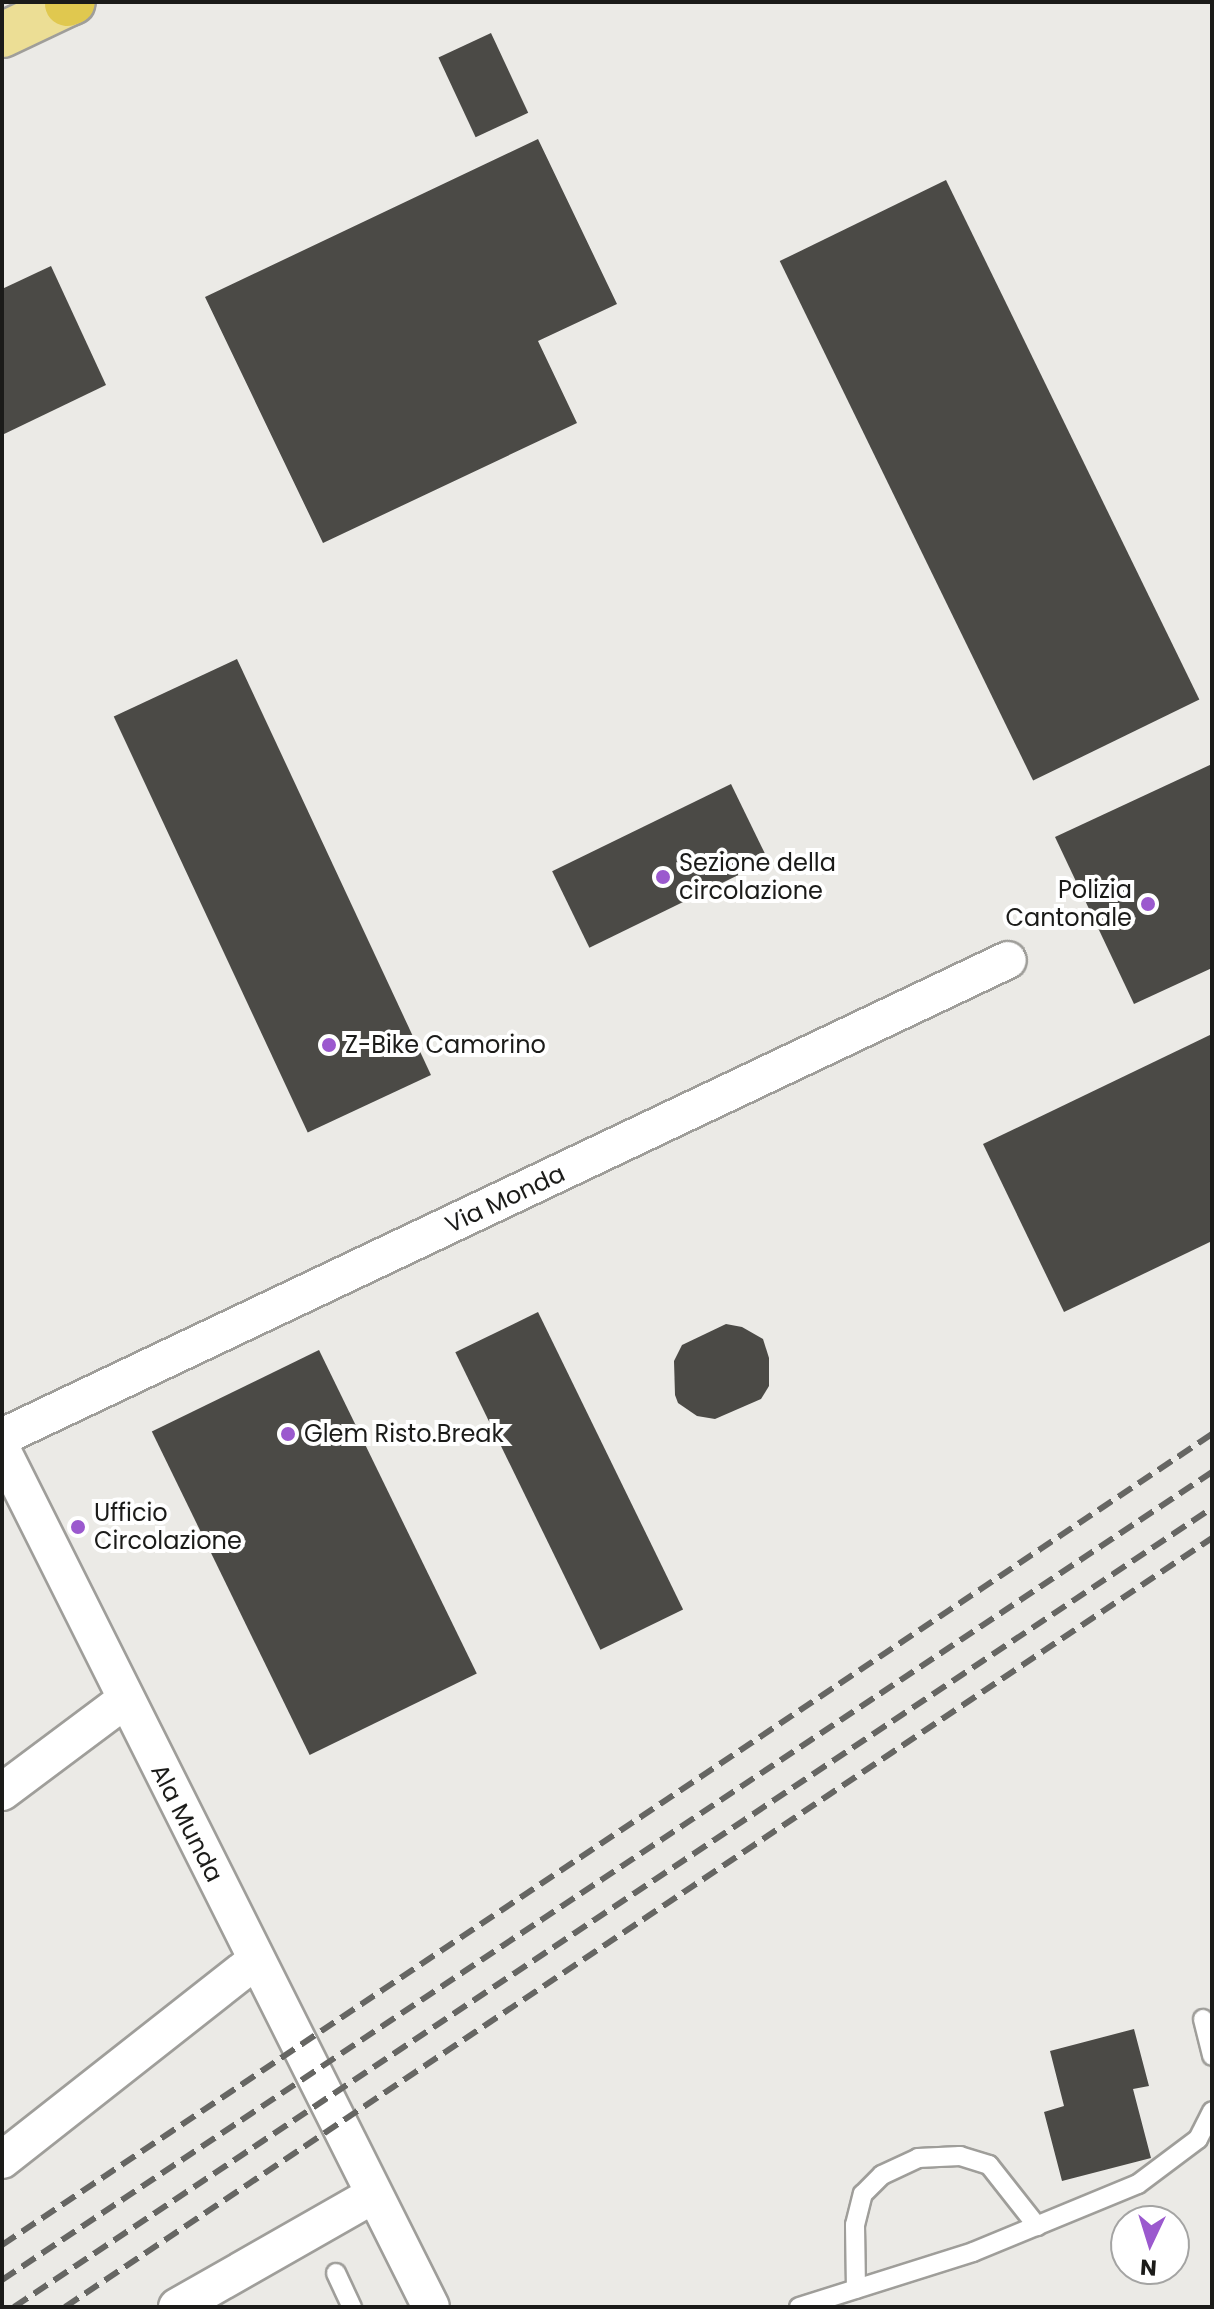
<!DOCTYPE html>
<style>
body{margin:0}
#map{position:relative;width:1214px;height:2309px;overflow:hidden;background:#ebeae6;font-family:Poppins,sans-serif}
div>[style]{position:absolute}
.building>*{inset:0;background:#4b4a46;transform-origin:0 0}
.roads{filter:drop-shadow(2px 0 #9f9e9a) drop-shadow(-2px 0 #9f9e9a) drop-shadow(0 2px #9f9e9a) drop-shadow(0 -2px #9f9e9a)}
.lane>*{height:18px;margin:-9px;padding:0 9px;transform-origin:9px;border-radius:9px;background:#fff}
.street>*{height:36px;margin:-18px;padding:0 18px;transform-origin:18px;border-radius:18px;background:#fff}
.primary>*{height:44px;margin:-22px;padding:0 22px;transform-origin:22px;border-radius:22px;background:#ecde95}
.highway>*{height:44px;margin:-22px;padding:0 22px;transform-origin:22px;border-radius:22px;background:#e0c84f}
.rail>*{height:6px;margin-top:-3px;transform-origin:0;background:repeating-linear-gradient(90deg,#666663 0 16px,transparent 0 24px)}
.dots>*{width:22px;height:22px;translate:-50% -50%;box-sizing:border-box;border:4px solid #fff;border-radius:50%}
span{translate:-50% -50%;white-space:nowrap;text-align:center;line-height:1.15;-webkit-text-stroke:8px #fff;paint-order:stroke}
.poi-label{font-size:24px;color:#1b1b19}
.left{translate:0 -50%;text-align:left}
.right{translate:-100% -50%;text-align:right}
.street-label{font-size:24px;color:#1b1b19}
.frame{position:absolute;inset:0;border:4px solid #1b1b19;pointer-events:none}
.north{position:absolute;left:1110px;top:2205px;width:80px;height:80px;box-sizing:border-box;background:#fff;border:2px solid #a4a4a3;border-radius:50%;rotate:184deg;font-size:22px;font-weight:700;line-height:32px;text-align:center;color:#1b1b19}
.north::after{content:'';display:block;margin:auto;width:28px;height:36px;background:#9b59ce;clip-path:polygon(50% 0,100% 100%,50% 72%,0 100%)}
</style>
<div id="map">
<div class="building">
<div style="left:491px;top:33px;width:88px;height:58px;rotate:65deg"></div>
<div style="clip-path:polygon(538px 139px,617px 304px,538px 341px,577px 423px,323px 543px,205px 297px)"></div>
<div style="left:946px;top:180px;width:578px;height:185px;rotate:64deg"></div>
<div style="clip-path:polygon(51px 266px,106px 385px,2px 435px,2px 289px)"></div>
<div style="left:237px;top:659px;width:459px;height:136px;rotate:65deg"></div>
<div style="clip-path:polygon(1212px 764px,1212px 968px,1134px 1004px,1055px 837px)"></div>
<div style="left:731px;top:784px;width:85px;height:199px;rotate:64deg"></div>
<div style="clip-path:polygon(1212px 1034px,1212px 1241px,1064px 1312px,983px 1144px)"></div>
<div style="left:538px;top:1312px;width:331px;height:92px;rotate:64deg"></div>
<div style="clip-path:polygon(726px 1324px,742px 1327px,763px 1339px,769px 1358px,769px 1386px,761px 1399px,715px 1419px,697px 1416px,678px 1403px,675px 1395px,674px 1361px,682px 1345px)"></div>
<div style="left:319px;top:1350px;width:360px;height:186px;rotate:64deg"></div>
<div style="clip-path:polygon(1134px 2029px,1149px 2086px,1133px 2089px,1151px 2158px,1062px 2181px,1044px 2112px,1064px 2106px,1050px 2051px)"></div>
</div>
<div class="roads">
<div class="lane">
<div style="left:1203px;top:2019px;width:38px;rotate:76deg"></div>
<div style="left:336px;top:2273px;width:38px;rotate:65deg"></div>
<div style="left:856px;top:2289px;width:64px;rotate:-90.9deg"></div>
<div style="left:855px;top:2225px;width:32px;rotate:-76deg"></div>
<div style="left:863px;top:2194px;width:27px;rotate:-45deg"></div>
<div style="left:882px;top:2175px;width:40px;rotate:-25deg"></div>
<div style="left:918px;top:2158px;width:42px;rotate:-2.7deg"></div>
<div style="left:960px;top:2156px;width:30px;rotate:17deg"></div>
<div style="left:989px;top:2165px;width:78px;rotate:51.8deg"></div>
<div style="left:799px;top:2307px;width:182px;rotate:-17.5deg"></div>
<div style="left:973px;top:2252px;width:178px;rotate:-22.4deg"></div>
<div style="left:1138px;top:2184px;width:75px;rotate:-36.9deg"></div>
<div style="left:1198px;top:2139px;width:31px;rotate:-63deg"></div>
</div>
<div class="street">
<div style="left:2px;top:1437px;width:1113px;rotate:-25.37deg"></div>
<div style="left:2px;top:1450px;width:958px;rotate:63.41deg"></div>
<div style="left:2px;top:1792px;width:154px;rotate:-36.8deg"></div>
<div style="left:2px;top:2160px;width:323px;rotate:-38.2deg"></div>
<div style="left:177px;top:2307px;width:226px;rotate:-29.7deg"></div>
</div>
<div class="primary">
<div style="left:2px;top:35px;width:77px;rotate:-25.2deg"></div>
</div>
<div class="highway">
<div style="left:67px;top:4px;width:6px;rotate:-18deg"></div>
</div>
</div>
<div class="rail">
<div style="left:2px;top:2245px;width:1457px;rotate:-33.83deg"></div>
<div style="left:2px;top:2280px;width:1455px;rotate:-33.73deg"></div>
<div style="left:14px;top:2307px;width:1440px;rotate:-33.7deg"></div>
<div style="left:65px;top:2307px;width:1381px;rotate:-33.84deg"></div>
</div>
<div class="dots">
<div style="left:663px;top:877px;background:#9b59ce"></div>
<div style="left:1148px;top:904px;background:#9b59ce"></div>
<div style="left:329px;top:1045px;background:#9b59ce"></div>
<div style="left:288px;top:1434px;background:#9b59ce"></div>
<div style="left:78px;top:1527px;background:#9b59ce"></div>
</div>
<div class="poi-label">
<span class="left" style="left:679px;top:877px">Sezione della<br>circolazione</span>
<span class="right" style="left:1132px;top:904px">Polizia<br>Cantonale</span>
<span class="left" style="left:345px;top:1045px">Z-Bike Camorino</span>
<span class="left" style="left:304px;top:1434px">Glem Risto.Break</span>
<span class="left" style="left:94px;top:1527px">Ufficio<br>Circolazione</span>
</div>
<div class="street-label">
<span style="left:505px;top:1199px;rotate:-25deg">Via Monda</span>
<span style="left:187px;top:1823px;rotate:63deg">Ala Munda</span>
</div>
<div class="frame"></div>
<div class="north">N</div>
</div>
